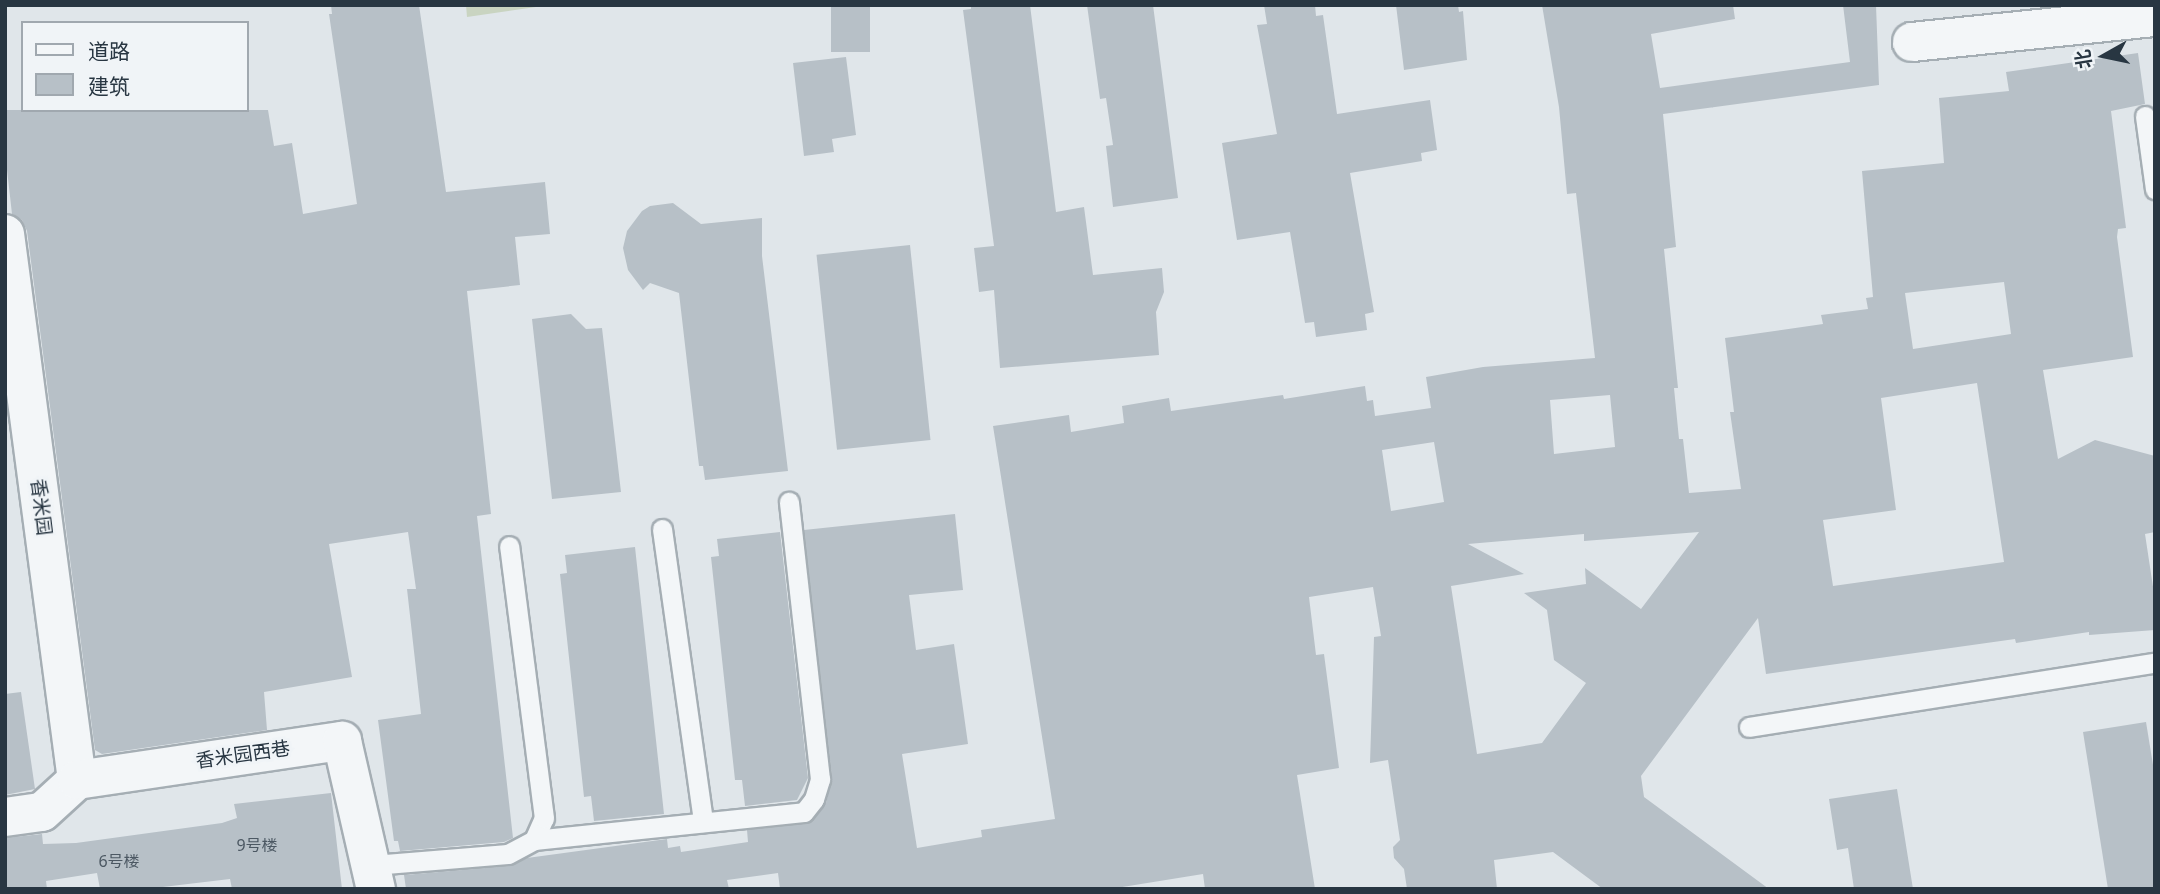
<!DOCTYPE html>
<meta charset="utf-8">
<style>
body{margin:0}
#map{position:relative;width:2160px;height:894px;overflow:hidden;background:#e0e6ea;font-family:"Noto Sans","Noto Sans SC",sans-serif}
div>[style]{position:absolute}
.green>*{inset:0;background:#c9d4c1}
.building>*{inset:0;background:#b7c0c7;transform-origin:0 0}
.roads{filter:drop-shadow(2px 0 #a5aeb4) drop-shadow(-2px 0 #a5aeb4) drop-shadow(0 2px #a5aeb4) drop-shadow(0 -2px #a5aeb4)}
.service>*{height:19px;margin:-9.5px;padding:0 9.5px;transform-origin:9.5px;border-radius:9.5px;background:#f3f6f8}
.minor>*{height:38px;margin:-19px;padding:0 19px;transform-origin:19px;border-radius:19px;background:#f3f6f8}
span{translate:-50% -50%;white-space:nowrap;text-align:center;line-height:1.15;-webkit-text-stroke:6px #f0f4f7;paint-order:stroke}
.number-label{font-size:16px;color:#4c5863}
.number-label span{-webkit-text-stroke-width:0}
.street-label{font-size:19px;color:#283642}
.frame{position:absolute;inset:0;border:7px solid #283642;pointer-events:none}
.legend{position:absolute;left:21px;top:21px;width:228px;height:91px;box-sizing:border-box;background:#f0f4f7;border:2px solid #a0a8af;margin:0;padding:9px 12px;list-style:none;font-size:21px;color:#283642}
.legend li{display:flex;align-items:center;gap:14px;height:35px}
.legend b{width:35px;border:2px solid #a0a8af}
.north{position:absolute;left:2069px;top:21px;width:70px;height:70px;-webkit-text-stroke:5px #f0f4f7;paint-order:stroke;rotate:261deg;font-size:19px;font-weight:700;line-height:28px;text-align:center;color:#283642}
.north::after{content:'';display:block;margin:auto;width:24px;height:32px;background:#283642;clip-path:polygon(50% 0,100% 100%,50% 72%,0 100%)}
</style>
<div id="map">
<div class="green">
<div style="clip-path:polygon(466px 5px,550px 5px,467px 17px)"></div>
</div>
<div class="building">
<div style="clip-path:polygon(331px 5px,419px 5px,446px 192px,545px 182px,550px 234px,515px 237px,520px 285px,467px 291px,491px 514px,477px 516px,513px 838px,504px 842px,400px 851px,398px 841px,394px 841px,378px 720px,421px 714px,407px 589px,416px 589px,408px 532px,329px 544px,352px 677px,264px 692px,267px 730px,102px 754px,95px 750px,27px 231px,22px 220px,12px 214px,5px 152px,5px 110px,268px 110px,274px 146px,292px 143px,303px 214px,357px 204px,329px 14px,332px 14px)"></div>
<div style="left:831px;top:5px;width:39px;height:47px"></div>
<div style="clip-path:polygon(971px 5px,1030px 5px,1056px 212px,1084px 207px,1093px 275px,1162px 268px,1164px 292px,1156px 312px,1159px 355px,1000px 368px,994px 290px,979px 292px,974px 248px,994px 246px,963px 10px,971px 9px)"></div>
<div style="clip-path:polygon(1087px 5px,1153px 5px,1178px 198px,1113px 207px,1106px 146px,1113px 145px,1106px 98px,1100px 99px)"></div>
<div style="clip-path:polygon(1264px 5px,1315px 5px,1316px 16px,1323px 15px,1337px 114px,1430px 100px,1437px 150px,1421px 153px,1422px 161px,1350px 173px,1374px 312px,1365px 314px,1367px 330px,1316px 337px,1314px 322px,1305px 323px,1290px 232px,1237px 240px,1222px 143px,1277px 134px,1257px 25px,1267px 24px)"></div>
<div style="clip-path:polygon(1396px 5px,1458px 5px,1459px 12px,1463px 11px,1467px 60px,1404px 70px)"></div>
<div style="clip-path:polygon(evenodd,1542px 5px,1733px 5px,1735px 19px,1651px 34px,1660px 88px,1850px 62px,1843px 5px,1876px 5px,1879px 85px,1663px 114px,1676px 247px,1664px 249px,1678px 388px,1674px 388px,1679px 439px,1683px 439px,1689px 493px,1741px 489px,1730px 412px,1734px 412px,1725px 338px,1823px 324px,1821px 315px,1868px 309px,1866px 298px,1873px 297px,1862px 171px,1944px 163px,1939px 98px,2009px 91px,2006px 72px,2138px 53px,2145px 104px,2111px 111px,2126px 228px,2118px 229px,2117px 237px,2133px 357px,2043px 370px,2058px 459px,2095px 440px,2155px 456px,2155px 532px,2145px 534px,2155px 600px,2155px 630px,2089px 635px,2089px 632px,2016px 643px,2015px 639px,1766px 674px,1758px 618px,1641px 776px,1644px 797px,1769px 889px,1603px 889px,1553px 852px,1494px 860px,1497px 889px,1407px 889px,1404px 869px,1394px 858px,1393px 847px,1400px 840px,1388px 760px,1370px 763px,1374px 637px,1381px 636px,1373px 587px,1309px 597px,1316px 655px,1324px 654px,1339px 768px,1297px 775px,1315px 889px,1205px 889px,1203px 874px,1110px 889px,780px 889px,778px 873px,727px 880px,729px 889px,406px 889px,404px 875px,509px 866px,527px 858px,667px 839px,668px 848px,680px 846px,681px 852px,748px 842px,747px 830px,805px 824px,813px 820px,826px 803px,832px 778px,804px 530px,955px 514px,963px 590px,909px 595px,916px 650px,954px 644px,968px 744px,902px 754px,917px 848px,982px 837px,981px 830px,1055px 819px,993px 426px,1069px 415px,1071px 432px,1124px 423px,1122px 406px,1169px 398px,1171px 411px,1283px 395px,1284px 399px,1365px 386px,1367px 401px,1373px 400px,1375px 416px,1431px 408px,1426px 377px,1483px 367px,1595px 358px,1576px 193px,1567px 194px,1559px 107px,1542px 5px,2004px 282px,2011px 334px,1913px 349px,1905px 293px,2004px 282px,1542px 5px,1977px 383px,2004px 562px,1833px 586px,1823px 520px,1896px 510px,1881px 398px,1977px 383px,1542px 5px,1610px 395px,1615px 447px,1554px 454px,1550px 400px,1610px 395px,1542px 5px,1434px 442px,1444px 502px,1391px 511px,1382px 450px,1434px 442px,1542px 5px,1699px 532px,1641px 609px,1585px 568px,1586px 584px,1524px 593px,1547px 610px,1554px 660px,1586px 683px,1542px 743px,1477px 754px,1451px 586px,1524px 574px,1468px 544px,1584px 534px,1584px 541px,1699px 532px)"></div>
<div style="clip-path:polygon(846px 57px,856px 135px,832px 139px,834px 152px,804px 156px,793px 63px)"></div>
<div style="clip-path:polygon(673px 203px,701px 224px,762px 218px,762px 256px,788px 471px,705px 480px,703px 466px,699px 466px,679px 293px,650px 283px,643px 290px,628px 270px,623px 248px,627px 231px,642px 211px,650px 206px)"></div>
<div style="left:910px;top:245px;width:196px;height:94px;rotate:84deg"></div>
<div style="clip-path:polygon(571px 314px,586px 329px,602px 328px,621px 492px,552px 499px,532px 319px)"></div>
<div style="clip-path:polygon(780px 532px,808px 778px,797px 800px,745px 806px,742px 780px,735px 780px,711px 557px,719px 556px,717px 539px)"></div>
<div style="clip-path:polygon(635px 547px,664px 814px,594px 821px,591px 796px,584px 797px,560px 574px,567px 573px,565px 555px)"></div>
<div style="clip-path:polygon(21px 692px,35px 789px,5px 795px,5px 694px)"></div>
<div style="clip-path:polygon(2146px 722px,2155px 777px,2155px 889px,2108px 889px,2083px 732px)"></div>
<div style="clip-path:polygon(1897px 789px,1913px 889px,1854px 889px,1848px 848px,1837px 850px,1829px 799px)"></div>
<div style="clip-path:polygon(331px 793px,342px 889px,232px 889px,230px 879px,146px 889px,100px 889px,97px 873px,46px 881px,47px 889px,5px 889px,5px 838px,42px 834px,43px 844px,76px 843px,222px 823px,237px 818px,234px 804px)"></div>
</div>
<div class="roads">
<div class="service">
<div style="left:2145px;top:116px;width:74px;rotate:82.2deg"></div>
<div style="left:662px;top:529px;width:296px;rotate:82deg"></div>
<div style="left:1749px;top:727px;width:411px;rotate:-9deg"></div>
<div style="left:534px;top:840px;width:271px;rotate:-5.9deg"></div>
<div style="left:804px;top:812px;width:16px;rotate:-52deg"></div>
<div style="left:814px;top:799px;width:21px;rotate:-73deg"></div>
<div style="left:820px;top:779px;width:279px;rotate:-96.4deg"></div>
<div style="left:373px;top:865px;width:135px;rotate:-4.7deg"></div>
<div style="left:508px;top:854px;width:30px;rotate:-28deg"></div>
<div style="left:534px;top:840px;width:24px;rotate:-66deg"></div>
<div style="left:544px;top:818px;width:274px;rotate:-97.3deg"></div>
</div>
<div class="minor">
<div style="left:1912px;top:42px;width:244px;rotate:-5.9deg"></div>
<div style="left:5px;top:234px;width:551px;rotate:82.49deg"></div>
<div style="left:5px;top:817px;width:37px;rotate:-8deg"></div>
<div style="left:42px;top:812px;width:47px;rotate:-42.4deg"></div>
<div style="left:77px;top:780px;width:268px;rotate:-8.4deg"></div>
<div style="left:342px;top:741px;width:152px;rotate:77.1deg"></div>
</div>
</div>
<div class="number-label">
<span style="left:257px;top:845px">9号楼</span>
<span style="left:119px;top:861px">6号楼</span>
</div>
<div class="street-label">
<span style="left:41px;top:507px;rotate:83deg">香米园</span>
<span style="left:243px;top:755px;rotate:-8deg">香米园西巷</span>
</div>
<div class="frame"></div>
<ul class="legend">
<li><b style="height:9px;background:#f3f6f8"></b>道路</li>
<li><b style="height:19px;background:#b7c0c7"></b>建筑</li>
</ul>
<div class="north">北</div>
</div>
